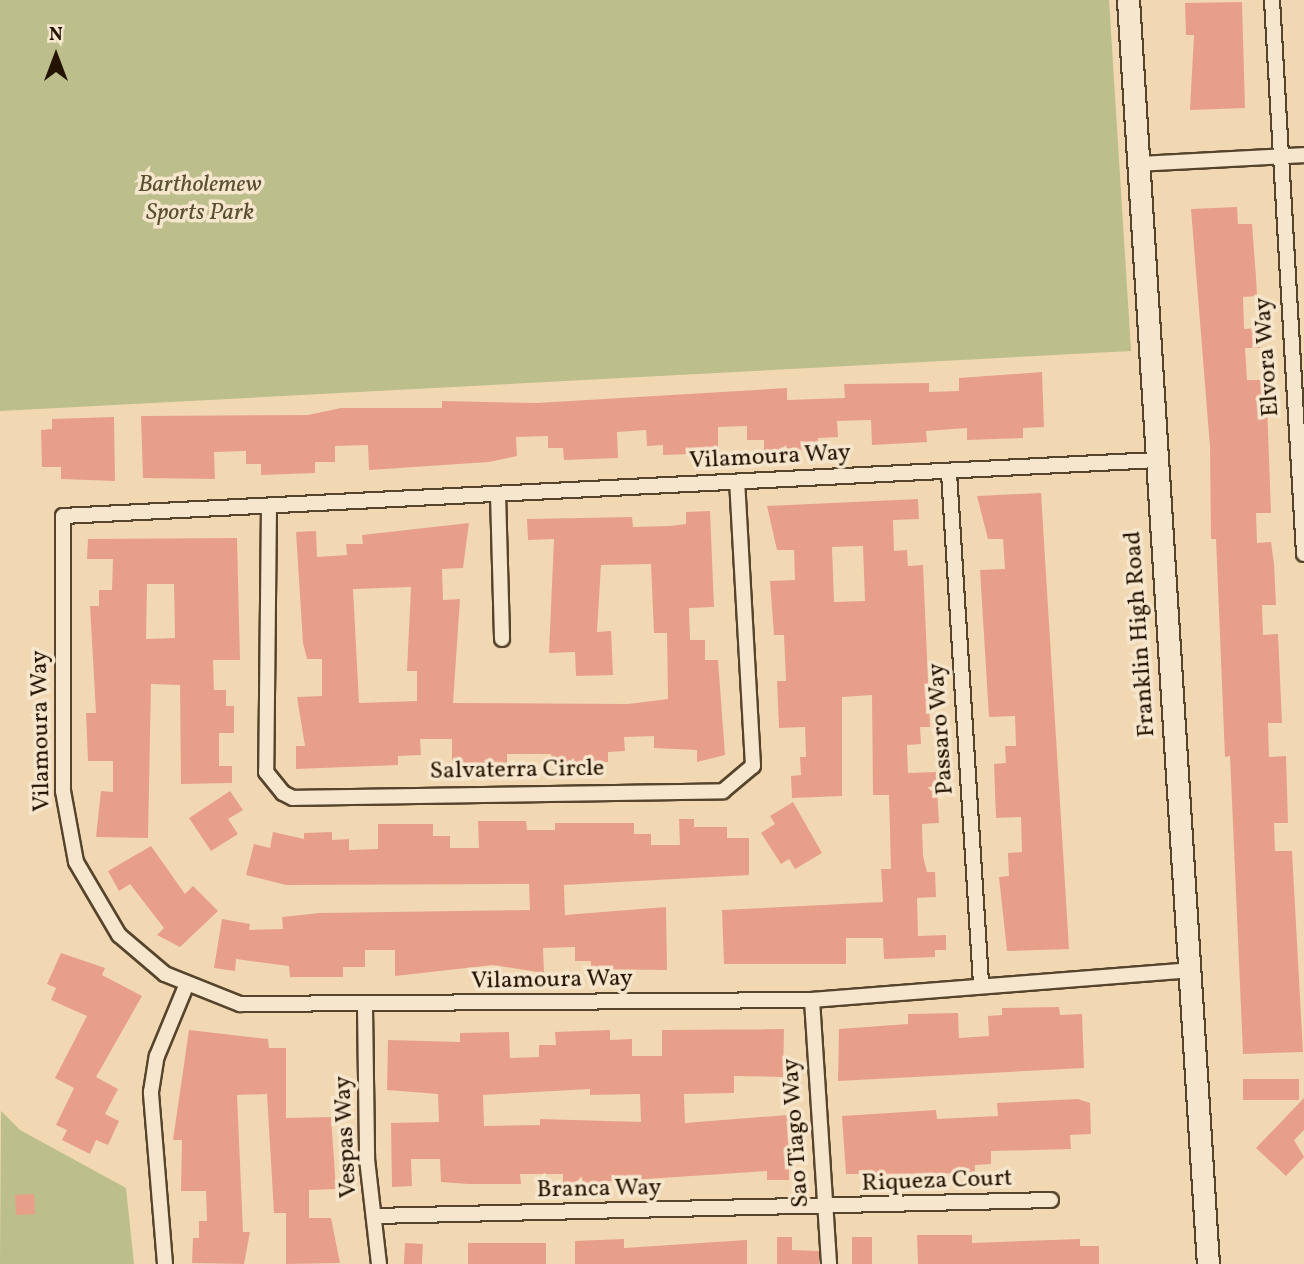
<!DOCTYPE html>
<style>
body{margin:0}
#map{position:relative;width:1304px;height:1264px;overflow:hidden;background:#f1d8b2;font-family:Vollkorn,serif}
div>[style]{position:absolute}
.green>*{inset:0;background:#bcbe8b}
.building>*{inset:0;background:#e89f8a;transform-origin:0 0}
.roads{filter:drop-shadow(2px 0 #56442c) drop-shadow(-2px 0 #56442c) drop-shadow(0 2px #56442c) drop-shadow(0 -2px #56442c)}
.street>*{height:14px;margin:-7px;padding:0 7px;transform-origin:7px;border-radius:7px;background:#f6e6cd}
.secondary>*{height:21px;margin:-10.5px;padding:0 10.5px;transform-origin:10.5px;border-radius:10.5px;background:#f6e6cd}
span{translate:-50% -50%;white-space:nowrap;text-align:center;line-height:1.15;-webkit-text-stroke:7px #f6e6cd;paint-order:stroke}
.park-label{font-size:24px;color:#594f31;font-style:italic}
.street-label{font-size:24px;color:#231300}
.north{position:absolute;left:21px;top:21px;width:70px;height:70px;-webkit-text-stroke:5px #f6e6cd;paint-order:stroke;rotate:0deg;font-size:19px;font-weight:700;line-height:28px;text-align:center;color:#231300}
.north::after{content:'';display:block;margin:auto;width:24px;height:32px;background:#231300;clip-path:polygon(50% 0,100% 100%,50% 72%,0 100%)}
</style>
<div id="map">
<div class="green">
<div style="clip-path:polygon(0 0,1109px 0,1131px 351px,0 411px)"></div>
<div style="clip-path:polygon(1px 1111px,20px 1130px,126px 1188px,134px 1264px,0 1264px)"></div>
</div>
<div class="building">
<div style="clip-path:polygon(1242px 2px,1245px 108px,1190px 110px,1194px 35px,1186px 35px,1185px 3px)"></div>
<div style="clip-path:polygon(1237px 207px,1238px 224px,1252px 224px,1256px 277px,1257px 296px,1243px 297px,1244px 329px,1259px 328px,1260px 348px,1245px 348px,1247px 380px,1263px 380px,1267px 403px,1271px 513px,1256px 513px,1257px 543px,1271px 542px,1274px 564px,1276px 605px,1262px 605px,1263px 635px,1278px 634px,1282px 723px,1268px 723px,1269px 757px,1286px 756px,1288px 823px,1274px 823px,1275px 851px,1292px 851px,1303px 1052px,1243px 1054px,1230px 756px,1225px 757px,1216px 539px,1211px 539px,1210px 447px,1191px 209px)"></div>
<div style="clip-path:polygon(1042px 372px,1044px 427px,1023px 428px,1023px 438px,967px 440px,967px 428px,926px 431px,927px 442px,872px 445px,871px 420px,837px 421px,838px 437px,818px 438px,818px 449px,764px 451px,764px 440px,747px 440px,747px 426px,718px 427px,718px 453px,663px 455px,663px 445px,647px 446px,646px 430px,617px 432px,618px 458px,564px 460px,563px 448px,548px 448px,548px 436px,516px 437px,517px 456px,489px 462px,369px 470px,368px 445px,335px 446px,335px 462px,315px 462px,315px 473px,261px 475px,261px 464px,246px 464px,246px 451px,214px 452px,215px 479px,143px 478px,141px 416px,308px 415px,341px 408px,442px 408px,442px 401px,537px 403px,787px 388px,787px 400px,845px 398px,844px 384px,929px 383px,929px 392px,959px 391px,959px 378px)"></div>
<div style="clip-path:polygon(114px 417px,115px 481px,61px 479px,61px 467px,42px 467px,41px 430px,52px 429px,52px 419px)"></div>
<div style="clip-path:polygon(1041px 493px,1069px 949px,1007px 951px,999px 877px,1009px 876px,1008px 853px,1022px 852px,1021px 817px,996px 818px,994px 764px,1006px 763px,1005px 746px,1016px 746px,1015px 716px,989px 717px,980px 570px,1005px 569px,1003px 539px,988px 539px,977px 496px)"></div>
<div style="clip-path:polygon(evenodd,918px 499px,919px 519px,893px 520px,894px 551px,907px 550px,908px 566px,923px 565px,930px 727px,920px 727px,921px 744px,907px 745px,908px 773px,936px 772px,939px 823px,922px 824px,923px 856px,927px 872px,935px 872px,936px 897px,917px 898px,918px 936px,946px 935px,946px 950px,935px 950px,935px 957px,884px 959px,883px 938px,846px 938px,846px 964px,724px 964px,722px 910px,883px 902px,881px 869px,891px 869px,889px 795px,873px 795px,872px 695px,842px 697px,842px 796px,792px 798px,791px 776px,801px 775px,800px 757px,806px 757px,805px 727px,779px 728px,777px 681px,786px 681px,784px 635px,774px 635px,770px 581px,795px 580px,794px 550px,777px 550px,767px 506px,918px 499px,863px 546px,865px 601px,834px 602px,832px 547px,863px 546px)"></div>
<div style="clip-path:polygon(evenodd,710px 511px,714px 607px,689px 608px,690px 640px,705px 640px,705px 660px,718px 660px,725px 755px,697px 762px,697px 750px,654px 748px,654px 736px,624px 737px,625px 751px,608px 752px,608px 762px,551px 763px,551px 754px,507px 754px,507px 764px,452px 765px,452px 739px,420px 739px,421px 755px,398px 756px,398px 765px,296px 769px,296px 746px,305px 746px,297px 697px,322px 696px,322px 659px,307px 659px,303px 643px,296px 532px,316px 531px,317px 557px,347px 555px,346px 544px,363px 544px,362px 535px,469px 523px,463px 568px,442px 569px,443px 600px,460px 599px,453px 703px,628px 704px,668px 699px,667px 633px,654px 633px,651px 564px,601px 565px,597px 632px,611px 631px,613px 675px,576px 676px,575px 652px,549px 653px,554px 539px,528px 540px,527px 519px,632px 517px,633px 527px,670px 526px,686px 524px,686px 512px,710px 511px,411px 587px,407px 671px,417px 671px,417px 701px,359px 703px,353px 589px,411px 587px)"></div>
<div style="clip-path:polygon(evenodd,237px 538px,240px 660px,213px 660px,214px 690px,226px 690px,226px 706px,234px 706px,234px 733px,219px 733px,219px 766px,232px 766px,232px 783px,181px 784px,180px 685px,151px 684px,148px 838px,96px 837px,101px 791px,113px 792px,113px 761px,88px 761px,86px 713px,96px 713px,90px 606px,99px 606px,99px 590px,112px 590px,113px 559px,87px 559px,88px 539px,237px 538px,147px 584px,174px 584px,175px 638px,146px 639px,147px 584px)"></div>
<div style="clip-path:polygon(230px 791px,243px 810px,228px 819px,238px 834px,211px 851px,189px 818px)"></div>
<div style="clip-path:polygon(793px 802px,822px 853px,795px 869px,789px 859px,781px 864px,761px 833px,775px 824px,770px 816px)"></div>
<div style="clip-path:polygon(679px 819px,694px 819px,694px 827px,727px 827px,727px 838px,749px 838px,749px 875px,564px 885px,565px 915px,666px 907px,667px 970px,591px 969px,591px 961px,575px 961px,575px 947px,543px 948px,544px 973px,493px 965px,395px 976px,395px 950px,365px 950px,365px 967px,343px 967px,343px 977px,290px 977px,289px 966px,236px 959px,235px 971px,214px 968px,222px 919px,250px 924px,249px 930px,283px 929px,282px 917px,320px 913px,530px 910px,529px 884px,286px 885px,246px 875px,254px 844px,270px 848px,273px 832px,304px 839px,304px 833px,332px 832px,332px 840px,349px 839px,349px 850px,378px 849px,378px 824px,433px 824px,433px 836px,450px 836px,450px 848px,479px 848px,478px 821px,526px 821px,527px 830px,555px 830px,555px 823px,634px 823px,634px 834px,651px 834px,651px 845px,680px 845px)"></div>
<div style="clip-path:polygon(151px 846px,185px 894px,193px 886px,218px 911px,180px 947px,157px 935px,164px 928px,130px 884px,119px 891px,108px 871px)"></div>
<div style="clip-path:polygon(61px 953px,105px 968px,102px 975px,142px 996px,96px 1077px,118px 1089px,105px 1114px,119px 1121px,108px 1145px,96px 1140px,90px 1154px,62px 1140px,67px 1130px,56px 1125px,74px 1088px,55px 1078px,87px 1016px,51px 1000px,56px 988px,47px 984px)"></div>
<div style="clip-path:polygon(1059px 1007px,1060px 1015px,1082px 1014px,1084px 1068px,838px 1081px,839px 1029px,908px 1024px,908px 1014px,958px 1013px,959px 1038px,989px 1036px,988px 1016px,1002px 1015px,1002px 1008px)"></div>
<div style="clip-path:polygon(evenodd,784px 1029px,783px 1077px,734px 1076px,734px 1093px,684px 1094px,685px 1123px,788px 1115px,789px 1180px,767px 1180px,767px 1171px,585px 1183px,563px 1183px,563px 1174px,520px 1174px,521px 1184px,468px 1184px,441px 1182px,440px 1159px,411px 1159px,412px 1186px,392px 1187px,391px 1123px,439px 1122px,438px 1094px,387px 1090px,388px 1040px,460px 1042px,460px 1033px,509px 1032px,510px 1058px,539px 1057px,539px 1045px,556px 1045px,555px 1032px,610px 1030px,610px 1040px,632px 1039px,632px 1056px,662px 1056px,662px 1030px,784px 1029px,590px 1089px,590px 1095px,640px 1094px,641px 1122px,540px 1119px,540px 1125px,484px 1126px,483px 1095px,590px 1089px)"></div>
<div style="clip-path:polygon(189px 1030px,268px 1039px,269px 1048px,286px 1048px,286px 1118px,331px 1117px,336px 1189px,309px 1190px,309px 1218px,331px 1218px,340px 1263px,286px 1264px,286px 1213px,274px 1213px,267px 1094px,237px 1095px,243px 1232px,250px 1232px,244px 1264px,192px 1263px,193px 1238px,199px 1238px,199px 1221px,207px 1221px,206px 1191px,181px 1191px,182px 1140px,173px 1140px)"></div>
<div style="left:1243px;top:1079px;width:56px;height:21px"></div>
<div style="clip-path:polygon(1304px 1098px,1304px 1130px,1294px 1140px,1304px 1157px,1286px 1176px,1256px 1148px)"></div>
<div style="clip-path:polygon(1078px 1099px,1090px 1103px,1091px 1134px,1070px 1135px,1071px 1149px,991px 1151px,991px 1164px,975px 1165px,975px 1173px,846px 1174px,842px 1116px,936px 1110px,937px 1119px,998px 1116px,997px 1103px)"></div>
<div style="left:34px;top:1194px;width:20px;height:19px;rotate:87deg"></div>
<div style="clip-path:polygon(917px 1235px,972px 1235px,972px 1243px,1080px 1239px,1080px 1246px,1099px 1246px,1099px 1264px,918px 1264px)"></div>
<div style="clip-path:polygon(777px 1237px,792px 1237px,792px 1250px,819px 1251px,819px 1264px,777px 1264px)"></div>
<div style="left:852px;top:1237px;width:20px;height:27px"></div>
<div style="clip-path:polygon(624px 1239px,624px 1248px,747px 1240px,747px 1264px,575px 1264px,575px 1241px)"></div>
<div style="left:405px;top:1243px;width:18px;height:21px;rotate:3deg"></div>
<div style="left:468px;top:1243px;width:78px;height:21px"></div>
</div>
<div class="roads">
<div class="street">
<div style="left:1272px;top:0;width:555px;rotate:86.69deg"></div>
<div style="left:1138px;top:164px;width:166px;rotate:-3.1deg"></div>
<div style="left:1157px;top:460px;width:1095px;rotate:177.07deg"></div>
<div style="left:63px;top:516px;width:275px;rotate:90deg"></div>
<div style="left:63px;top:791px;width:72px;rotate:79.6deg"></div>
<div style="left:76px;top:862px;width:85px;rotate:59.5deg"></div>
<div style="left:119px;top:935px;width:60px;rotate:40.3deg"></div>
<div style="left:165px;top:974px;width:81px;rotate:21.8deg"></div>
<div style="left:240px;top:1004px;width:572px;rotate:-0.4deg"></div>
<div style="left:812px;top:1000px;width:378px;rotate:-4.5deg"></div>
<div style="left:949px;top:473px;width:511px;rotate:86.41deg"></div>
<div style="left:498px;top:494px;width:145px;rotate:88.4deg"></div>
<div style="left:269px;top:506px;width:266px;rotate:90.6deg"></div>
<div style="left:266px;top:772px;width:27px;rotate:51deg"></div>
<div style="left:283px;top:793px;width:11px;rotate:27deg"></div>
<div style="left:293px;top:798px;width:430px;rotate:-0.9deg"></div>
<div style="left:723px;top:791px;width:39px;rotate:-40deg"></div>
<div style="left:753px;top:766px;width:283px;rotate:-93.2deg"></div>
<div style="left:812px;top:1000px;width:265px;rotate:86.3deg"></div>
<div style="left:365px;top:1007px;width:152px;rotate:89.2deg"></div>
<div style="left:367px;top:1159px;width:106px;rotate:83.5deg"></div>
<div style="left:374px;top:1216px;width:677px;rotate:-1.35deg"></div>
<div style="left:165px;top:1264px;width:173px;rotate:-94.7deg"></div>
<div style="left:151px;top:1092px;width:36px;rotate:-81deg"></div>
<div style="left:157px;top:1056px;width:76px;rotate:-67.5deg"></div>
</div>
<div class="secondary">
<div style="left:1128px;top:0;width:1267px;rotate:86.38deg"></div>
</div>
</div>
<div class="park-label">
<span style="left:200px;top:200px">Bartholemew<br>Sports Park</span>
</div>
<div class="street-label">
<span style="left:1268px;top:357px;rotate:-94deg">Elvora Way</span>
<span style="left:770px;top:458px;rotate:-3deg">Vilamoura Way</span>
<span style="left:1141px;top:634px;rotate:-94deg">Franklin High Road</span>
<span style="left:942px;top:729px;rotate:-94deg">Passaro Way</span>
<span style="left:42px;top:731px;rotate:-91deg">Vilamoura Way</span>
<span style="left:517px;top:771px;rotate:-1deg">Salvaterra Circle</span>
<span style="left:552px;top:981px;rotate:-1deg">Vilamoura Way</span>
<span style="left:797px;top:1133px;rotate:-94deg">Sao Tiago Way</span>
<span style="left:347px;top:1137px;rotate:-93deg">Vespas Way</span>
<span style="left:937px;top:1182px;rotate:-2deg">Riqueza Court</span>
<span style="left:599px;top:1190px;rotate:-1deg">Branca Way</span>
</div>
<div class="north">N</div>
</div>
